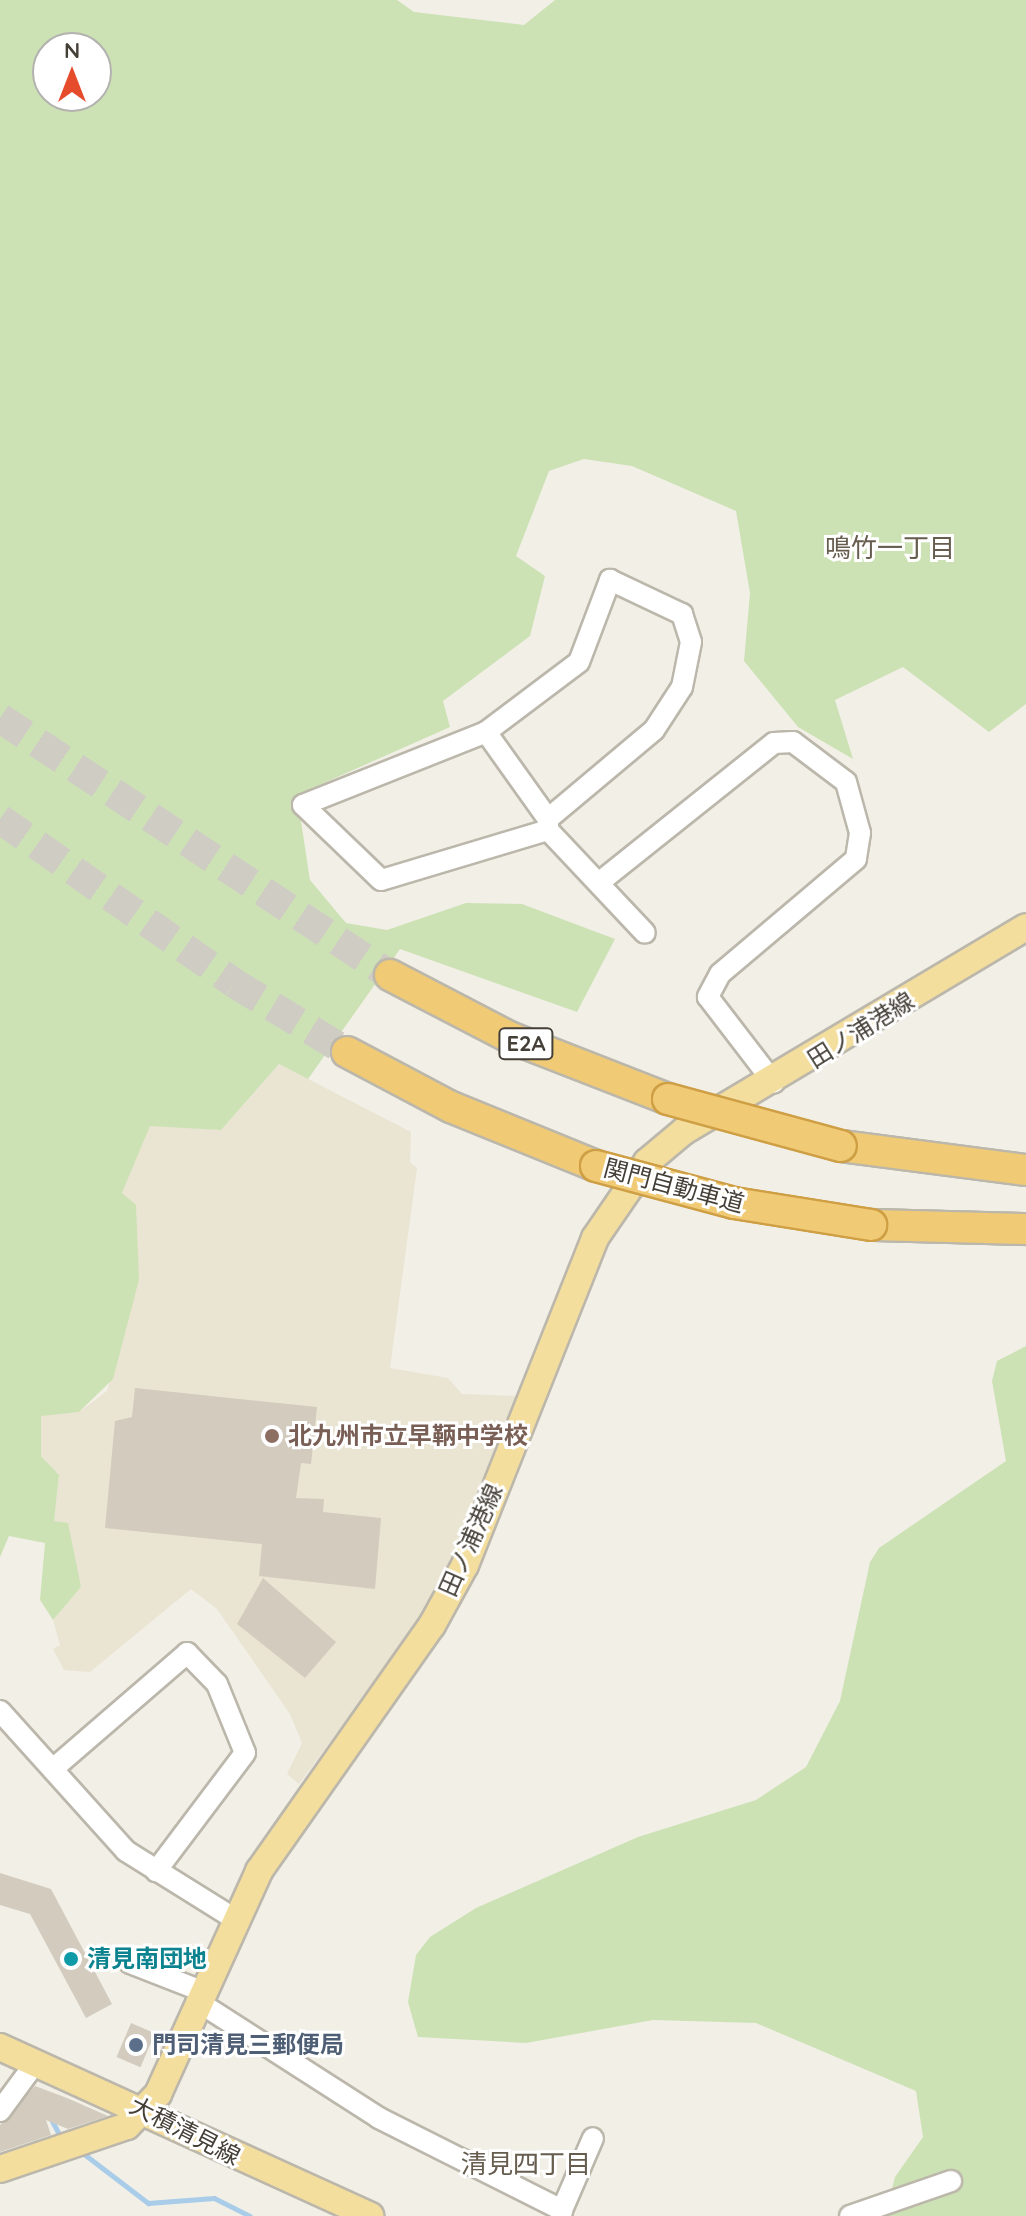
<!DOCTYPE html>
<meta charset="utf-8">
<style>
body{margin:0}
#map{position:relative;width:1026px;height:2216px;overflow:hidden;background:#f2efe7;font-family:Quicksand,"Noto Sans JP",sans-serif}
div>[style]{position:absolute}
.education>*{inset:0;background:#eae4d2}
.green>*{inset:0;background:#cce2b4}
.stream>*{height:5px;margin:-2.5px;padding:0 2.5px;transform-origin:2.5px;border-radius:2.5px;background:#a9cde9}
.building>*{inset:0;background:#d2cbbe;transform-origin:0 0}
.highway-tunnel>*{height:30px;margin-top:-15px;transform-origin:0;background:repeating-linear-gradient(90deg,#cfccc4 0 30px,transparent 0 45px)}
.roads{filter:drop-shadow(2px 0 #bcb7ab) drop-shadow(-2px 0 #bcb7ab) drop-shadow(0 2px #bcb7ab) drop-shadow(0 -2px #bcb7ab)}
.minor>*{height:20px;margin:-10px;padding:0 10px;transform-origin:10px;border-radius:10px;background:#fff}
.major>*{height:26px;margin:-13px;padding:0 13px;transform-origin:13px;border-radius:13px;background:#f4de9e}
.highway>*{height:30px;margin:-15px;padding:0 15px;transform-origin:15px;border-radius:15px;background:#f0ca74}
.bridges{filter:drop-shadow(2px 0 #ce9f45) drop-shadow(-2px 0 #ce9f45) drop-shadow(0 2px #ce9f45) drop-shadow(0 -2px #ce9f45)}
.highway-bridge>*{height:30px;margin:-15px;padding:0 15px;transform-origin:15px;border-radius:15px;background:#f0ca74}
.dots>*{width:22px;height:22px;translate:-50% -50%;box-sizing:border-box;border:4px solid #fff;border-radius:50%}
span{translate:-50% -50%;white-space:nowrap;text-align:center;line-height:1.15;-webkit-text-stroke:6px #fff;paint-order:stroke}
.shield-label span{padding:2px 6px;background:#fff;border:2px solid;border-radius:6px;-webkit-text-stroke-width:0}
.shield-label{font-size:22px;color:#443f37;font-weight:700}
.street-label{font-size:24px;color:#443f37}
.education-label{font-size:24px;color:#785e54;font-weight:700}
.left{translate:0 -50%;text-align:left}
.culture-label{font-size:24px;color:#0d838f;font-weight:700}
.service-label{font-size:24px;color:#4e5e75;font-weight:700}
.neighbourhood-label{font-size:26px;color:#665d4f}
.north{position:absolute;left:32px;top:32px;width:80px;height:80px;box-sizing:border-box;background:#fff;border:2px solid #b4b2af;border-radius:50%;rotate:0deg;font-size:22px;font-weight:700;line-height:32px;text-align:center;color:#443f37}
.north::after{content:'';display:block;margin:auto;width:28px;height:36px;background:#e54c2b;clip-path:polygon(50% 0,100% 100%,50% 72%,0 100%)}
</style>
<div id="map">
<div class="education">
<div style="clip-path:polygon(279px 1064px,411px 1132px,410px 1162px,417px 1168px,390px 1368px,448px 1378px,462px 1394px,518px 1396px,432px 1604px,299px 1784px,287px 1774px,302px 1743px,290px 1714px,217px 1609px,191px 1589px,90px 1672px,64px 1670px,53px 1649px,60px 1645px,53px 1620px,81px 1587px,54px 1521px,59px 1475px,41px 1456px,41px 1415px,79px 1412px,107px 1391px,139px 1280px,122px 1193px,150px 1125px,221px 1130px)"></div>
</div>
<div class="green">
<div style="clip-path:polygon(evenodd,0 0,397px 0,414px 12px,524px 25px,555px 0,1026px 0,1026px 704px,989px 732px,903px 667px,835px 700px,853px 759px,798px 727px,744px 661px,750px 593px,736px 511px,632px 466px,584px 459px,549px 471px,516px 556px,545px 576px,530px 636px,443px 701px,450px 727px,297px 795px,310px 880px,346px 923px,387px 930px,466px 903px,522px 904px,615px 939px,577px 1012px,400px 949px,308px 1079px,279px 1064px,221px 1130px,150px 1126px,122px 1193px,136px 1205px,139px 1280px,113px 1379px,79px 1412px,41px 1416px,41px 1456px,59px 1475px,54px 1521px,68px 1523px,81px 1587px,53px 1620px,40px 1600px,45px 1543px,9px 1536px,0 1557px,0 0,48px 48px,96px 48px,96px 96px,48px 96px,48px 48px)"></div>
<div style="clip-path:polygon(1026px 1346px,1026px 2216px,885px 2216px,895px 2177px,923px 2137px,916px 2091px,756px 2023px,653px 2020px,526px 2043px,418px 2037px,408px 2002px,416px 1955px,430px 1937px,476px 1908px,638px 1837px,756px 1800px,806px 1767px,840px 1701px,870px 1562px,879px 1548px,1006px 1461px,992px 1381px,997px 1361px)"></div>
</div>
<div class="stream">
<div style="left:52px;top:2121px;width:21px;rotate:62deg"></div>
<div style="left:80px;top:2151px;width:86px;rotate:37.4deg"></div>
<div style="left:148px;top:2203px;width:66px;rotate:-4.3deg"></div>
<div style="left:214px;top:2198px;width:40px;rotate:26.6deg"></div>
</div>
<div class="building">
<div style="clip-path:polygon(135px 1388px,317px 1407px,311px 1464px,301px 1463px,296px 1498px,324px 1499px,323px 1512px,381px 1518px,375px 1589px,259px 1576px,262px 1544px,105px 1528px,115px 1421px,132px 1417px)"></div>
<div style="clip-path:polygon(263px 1578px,336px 1642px,305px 1678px,237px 1624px)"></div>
<div style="clip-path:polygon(0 1873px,51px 1889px,112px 2004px,86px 2018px,30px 1914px,0 1905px)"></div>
<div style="left:131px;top:2023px;width:26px;height:37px;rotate:23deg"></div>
<div style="clip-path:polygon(35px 2086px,67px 2098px,108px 2116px,68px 2129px,46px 2120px,51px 2135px,0 2152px,0 2125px)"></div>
</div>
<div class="highway-tunnel">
<div style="left:0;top:718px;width:467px;rotate:33.4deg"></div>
<div style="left:0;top:819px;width:286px;rotate:35deg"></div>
<div style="left:234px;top:983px;width:132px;rotate:31.4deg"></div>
</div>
<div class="roads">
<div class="minor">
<div style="left:486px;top:732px;width:107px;rotate:54.5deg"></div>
<div style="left:548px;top:819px;width:11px;rotate:90deg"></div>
<div style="left:548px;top:830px;width:141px;rotate:46.7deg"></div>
<div style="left:548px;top:830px;width:174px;rotate:163.3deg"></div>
<div style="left:381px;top:880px;width:108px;rotate:-136.1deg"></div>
<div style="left:303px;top:805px;width:197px;rotate:-21.7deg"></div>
<div style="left:486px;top:732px;width:116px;rotate:-37deg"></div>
<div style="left:579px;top:662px;width:88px;rotate:-69.3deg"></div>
<div style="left:610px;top:580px;width:80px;rotate:25.3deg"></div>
<div style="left:682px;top:614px;width:29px;rotate:72deg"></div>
<div style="left:691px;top:642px;width:46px;rotate:101.3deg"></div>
<div style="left:682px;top:687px;width:51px;rotate:123.1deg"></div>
<div style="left:654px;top:730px;width:138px;rotate:140deg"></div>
<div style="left:601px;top:881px;width:221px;rotate:-38.6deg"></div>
<div style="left:774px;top:743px;width:19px;rotate:-3deg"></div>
<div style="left:793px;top:742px;width:66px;rotate:37deg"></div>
<div style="left:846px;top:782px;width:53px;rotate:74.6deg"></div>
<div style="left:860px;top:833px;width:26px;rotate:99deg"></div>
<div style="left:856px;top:859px;width:178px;rotate:139.8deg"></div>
<div style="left:720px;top:974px;width:26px;rotate:118deg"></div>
<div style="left:708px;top:997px;width:108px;rotate:52.5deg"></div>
<div style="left:0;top:1711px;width:188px;rotate:48deg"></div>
<div style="left:126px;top:1851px;width:128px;rotate:32deg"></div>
<div style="left:54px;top:1768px;width:176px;rotate:-40.8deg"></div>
<div style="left:187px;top:1653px;width:43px;rotate:45.9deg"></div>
<div style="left:217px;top:1684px;width:74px;rotate:67.9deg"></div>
<div style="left:245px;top:1753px;width:148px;rotate:127deg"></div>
<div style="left:130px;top:1963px;width:77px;rotate:21.3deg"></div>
<div style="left:197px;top:2001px;width:216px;rotate:32.7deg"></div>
<div style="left:379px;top:2118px;width:205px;rotate:26.7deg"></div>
<div style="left:562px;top:2210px;width:6px;rotate:99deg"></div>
<div style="left:0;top:2111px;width:61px;rotate:-53.7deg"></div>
<div style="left:562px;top:2210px;width:78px;rotate:-66.7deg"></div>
<div style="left:850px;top:2216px;width:107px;rotate:-19.1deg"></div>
</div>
<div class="major">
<div style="left:0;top:2047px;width:407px;rotate:24.5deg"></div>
<div style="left:0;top:2169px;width:134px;rotate:-18.7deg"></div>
<div style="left:127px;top:2126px;width:45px;rotate:-45.9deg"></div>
<div style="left:158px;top:2094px;width:245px;rotate:-65.6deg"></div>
<div style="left:259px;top:1871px;width:301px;rotate:-54.9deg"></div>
<div style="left:432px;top:1625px;width:68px;rotate:-61.2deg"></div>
<div style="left:465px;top:1565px;width:352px;rotate:-68.3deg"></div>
<div style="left:595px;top:1238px;width:92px;rotate:-55.6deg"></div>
<div style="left:647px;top:1162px;width:48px;rotate:-40deg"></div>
<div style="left:684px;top:1131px;width:398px;rotate:-30.8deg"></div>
</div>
<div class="highway">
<div style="left:390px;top:975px;width:134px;rotate:27.5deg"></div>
<div style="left:509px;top:1037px;width:171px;rotate:21.3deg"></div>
<div style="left:347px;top:1052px;width:118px;rotate:27.9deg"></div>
<div style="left:451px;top:1107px;width:157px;rotate:22.1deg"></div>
<div style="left:841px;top:1146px;width:187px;rotate:7.4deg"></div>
<div style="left:871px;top:1225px;width:155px;rotate:1.5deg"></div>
</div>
</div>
<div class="bridges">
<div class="highway-bridge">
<div style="left:668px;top:1099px;width:179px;rotate:15.2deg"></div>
<div style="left:596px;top:1166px;width:143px;rotate:15deg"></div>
<div style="left:734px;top:1203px;width:139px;rotate:9.1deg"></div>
</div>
</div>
<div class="dots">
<div style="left:272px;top:1436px;background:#8d6e63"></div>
<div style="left:71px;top:1959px;background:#0f9aa8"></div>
<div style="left:136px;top:2045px;background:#5c6f8a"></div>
</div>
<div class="shield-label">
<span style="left:526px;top:1044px">E2A</span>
</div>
<div class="street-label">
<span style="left:861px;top:1030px;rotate:-32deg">田ノ浦港線</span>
<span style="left:674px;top:1186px;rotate:15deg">関門自動車道</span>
<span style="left:471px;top:1540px;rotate:-66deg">田ノ浦港線</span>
<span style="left:185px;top:2131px;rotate:27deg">大積清見線</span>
</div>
<div class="education-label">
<span class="left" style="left:288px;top:1436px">北九州市立早鞆中学校</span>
</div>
<div class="culture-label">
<span class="left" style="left:87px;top:1959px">清見南団地</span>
</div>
<div class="service-label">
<span class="left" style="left:152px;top:2045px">門司清見三郵便局</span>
</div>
<div class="neighbourhood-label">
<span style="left:890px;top:548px">鳴竹一丁目</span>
<span style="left:526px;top:2164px">清見四丁目</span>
</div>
<div class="north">N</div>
</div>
